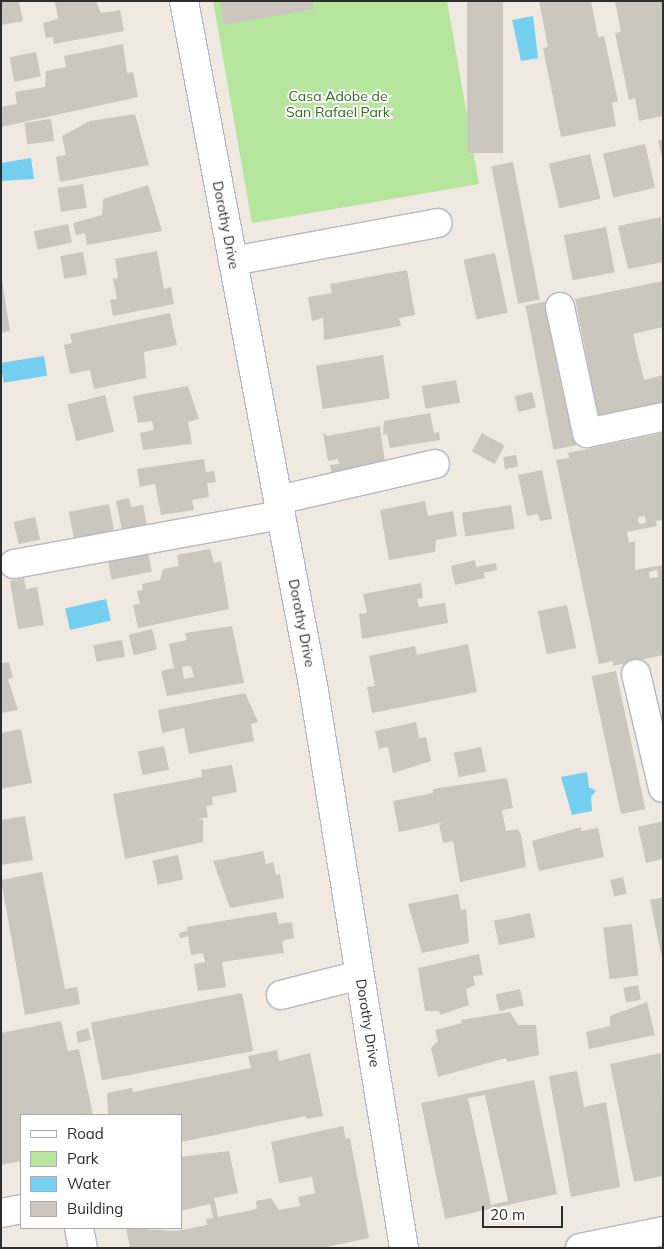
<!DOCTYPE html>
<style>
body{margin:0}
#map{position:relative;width:664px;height:1249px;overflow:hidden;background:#efe9e1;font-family:Mulish,sans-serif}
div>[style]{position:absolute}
.green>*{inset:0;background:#b6e59e}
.water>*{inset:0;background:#75cff0;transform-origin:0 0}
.building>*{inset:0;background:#cbc7bf;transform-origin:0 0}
.roads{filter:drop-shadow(1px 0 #b4b7c1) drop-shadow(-1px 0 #b4b7c1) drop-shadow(0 1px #b4b7c1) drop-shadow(0 -1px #b4b7c1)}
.minor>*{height:28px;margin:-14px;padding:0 14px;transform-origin:14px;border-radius:14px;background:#fff}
span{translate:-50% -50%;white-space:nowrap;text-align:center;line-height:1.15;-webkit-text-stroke:4px #fff;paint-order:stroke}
.park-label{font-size:14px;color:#2c6e1b}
.street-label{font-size:14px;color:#2e2e2e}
.frame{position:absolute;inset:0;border:2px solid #2e2e2e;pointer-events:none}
.legend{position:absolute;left:20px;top:1114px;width:162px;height:115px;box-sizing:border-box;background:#fff;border:1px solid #ababab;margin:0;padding:6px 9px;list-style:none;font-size:15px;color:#2e2e2e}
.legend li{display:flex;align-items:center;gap:10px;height:25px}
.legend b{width:25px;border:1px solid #ababab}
.scale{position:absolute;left:482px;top:1206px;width:81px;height:22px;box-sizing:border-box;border:2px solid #2e2e2e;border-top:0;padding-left:6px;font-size:15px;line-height:18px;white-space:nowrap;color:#2e2e2e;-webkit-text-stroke:4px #fff;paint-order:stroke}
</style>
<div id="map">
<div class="green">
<div style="clip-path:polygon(213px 1px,447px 1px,479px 184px,252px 223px)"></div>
</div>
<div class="water">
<div style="clip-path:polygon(533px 16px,538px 58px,521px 61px,512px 20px)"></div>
<div style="clip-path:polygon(31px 158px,34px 179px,1px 181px,1px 163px)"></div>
<div style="left:44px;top:356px;width:20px;height:44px;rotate:81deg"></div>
<div style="left:106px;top:599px;width:22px;height:42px;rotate:77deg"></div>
<div style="clip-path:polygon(587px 772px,589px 787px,596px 791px,591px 797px,592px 811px,572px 815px,561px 777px)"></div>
</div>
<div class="building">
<div style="clip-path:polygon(1px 1px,19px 1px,23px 21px,1px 25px)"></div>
<div style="clip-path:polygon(55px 1px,96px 1px,101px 13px,120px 10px,124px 31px,54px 44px,53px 37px,46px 38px,43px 23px,58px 19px)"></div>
<div style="clip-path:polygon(220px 1px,313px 1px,314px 9px,224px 25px)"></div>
<div style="left:467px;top:1px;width:36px;height:152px"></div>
<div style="clip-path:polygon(539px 1px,591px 1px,598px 37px,604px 36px,618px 101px,612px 103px,616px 126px,561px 137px,543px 48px,548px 47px)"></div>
<div style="clip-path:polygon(615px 1px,663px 1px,663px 116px,639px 121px,635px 98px,629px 100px,615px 33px,621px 32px)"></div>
<div style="clip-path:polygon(123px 44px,127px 73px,133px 72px,138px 97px,1px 127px,1px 107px,17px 104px,15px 92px,45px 87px,46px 71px,66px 67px,64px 56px)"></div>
<div style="left:36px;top:52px;width:25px;height:27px;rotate:79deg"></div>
<div style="clip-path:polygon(135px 114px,149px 165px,60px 182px,56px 157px,66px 155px,62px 136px,90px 121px)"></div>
<div style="left:51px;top:119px;width:22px;height:27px;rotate:82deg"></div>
<div style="clip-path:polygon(658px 140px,663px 140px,663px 158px,662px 158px)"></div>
<div style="left:645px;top:144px;width:45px;height:43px;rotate:77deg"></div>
<div style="left:590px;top:154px;width:46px;height:42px;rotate:77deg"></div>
<div style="left:513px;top:162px;width:140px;height:22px;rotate:79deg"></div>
<div style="left:83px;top:184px;width:24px;height:26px;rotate:81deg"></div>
<div style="clip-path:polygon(148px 185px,162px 231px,87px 245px,85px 233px,76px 235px,73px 223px,102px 215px,103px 199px)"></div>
<div style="clip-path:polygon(661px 217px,663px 262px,628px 269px,618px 226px)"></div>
<div style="left:68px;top:224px;width:19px;height:35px;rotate:78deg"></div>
<div style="left:606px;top:227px;width:46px;height:43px;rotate:79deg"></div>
<div style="clip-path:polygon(157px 251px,164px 289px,171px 287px,174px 304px,113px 316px,110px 300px,117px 299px,113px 279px,118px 278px,115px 259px)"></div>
<div style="left:83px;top:252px;width:23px;height:23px;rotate:80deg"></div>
<div style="left:495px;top:253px;width:61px;height:32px;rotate:78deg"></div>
<div style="clip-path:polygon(407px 270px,415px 315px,399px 318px,401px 326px,324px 340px,323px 318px,312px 321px,308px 297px,332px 293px,330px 284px)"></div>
<div style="clip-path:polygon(1px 274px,10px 331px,1px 333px)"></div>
<div style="clip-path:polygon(663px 281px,663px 327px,633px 334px,644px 380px,663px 375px,663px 422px,602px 434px,575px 299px)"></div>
<div style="left:548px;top:301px;width:147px;height:23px;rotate:79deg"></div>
<div style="clip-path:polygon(170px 313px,177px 345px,144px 352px,146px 378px,94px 389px,90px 370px,70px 374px,64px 345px,72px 343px,70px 334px)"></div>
<div style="left:383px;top:355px;width:44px;height:68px;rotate:81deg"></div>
<div style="left:456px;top:380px;width:23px;height:35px;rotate:80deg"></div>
<div style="clip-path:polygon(188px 386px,199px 419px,188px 422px,192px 444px,143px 450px,140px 433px,154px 430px,152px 421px,138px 423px,133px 396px)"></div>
<div style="left:532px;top:392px;width:16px;height:18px;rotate:76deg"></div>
<div style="left:105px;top:395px;width:38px;height:39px;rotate:76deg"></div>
<div style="clip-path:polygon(430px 413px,434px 433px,439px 432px,440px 440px,390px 448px,387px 434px,383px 435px,384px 421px)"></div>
<div style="clip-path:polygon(380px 426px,386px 470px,333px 480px,330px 465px,339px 464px,338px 459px,328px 461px,323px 432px,327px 436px)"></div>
<div style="left:482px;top:433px;width:26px;height:21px;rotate:29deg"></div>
<div style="clip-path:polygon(evenodd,663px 433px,663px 520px,656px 521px,657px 526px,627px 532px,629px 543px,635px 541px,635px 570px,663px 565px,663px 655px,613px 666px,613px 661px,599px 664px,556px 460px,569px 458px,568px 453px,663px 433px,645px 516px,646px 523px,639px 524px,638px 517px,645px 516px,663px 433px,657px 570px,658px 577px,650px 578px,649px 572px,657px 570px)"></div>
<div style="left:516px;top:455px;width:12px;height:13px;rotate:81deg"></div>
<div style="clip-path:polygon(204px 459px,206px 472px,214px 471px,216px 482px,207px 483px,209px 497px,192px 500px,194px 510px,161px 515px,155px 484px,140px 487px,137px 469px)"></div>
<div style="clip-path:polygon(542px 470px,552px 519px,540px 521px,538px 514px,527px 516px,518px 475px)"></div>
<div style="clip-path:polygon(129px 498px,131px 507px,143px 505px,149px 534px,124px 539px,116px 501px)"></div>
<div style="clip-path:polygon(425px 501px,428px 516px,453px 511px,457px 536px,436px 540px,435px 552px,389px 560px,380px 510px)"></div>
<div style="left:109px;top:504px;width:33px;height:41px;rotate:79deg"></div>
<div style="left:511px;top:505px;width:24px;height:50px;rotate:81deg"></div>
<div style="left:35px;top:517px;width:23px;height:22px;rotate:77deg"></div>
<div style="clip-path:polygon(210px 549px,214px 563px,221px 561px,229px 609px,138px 628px,133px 605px,140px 604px,137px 591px,143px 590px,142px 584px,160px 580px,163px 569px,179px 566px,177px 555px)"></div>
<div style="left:148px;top:552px;width:20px;height:41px;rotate:79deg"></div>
<div style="clip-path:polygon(475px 560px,476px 567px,496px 563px,497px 570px,483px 573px,485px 578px,455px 585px,451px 566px)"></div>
<div style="clip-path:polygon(24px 578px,26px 589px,37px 587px,44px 625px,18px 629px,10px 581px)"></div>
<div style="clip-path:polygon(421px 583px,423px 598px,417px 599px,419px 607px,445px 603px,448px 623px,362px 639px,359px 614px,367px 613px,363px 594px)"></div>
<div style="left:567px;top:605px;width:44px;height:30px;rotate:78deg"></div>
<div style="clip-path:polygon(evenodd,232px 626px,244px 683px,167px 696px,161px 671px,174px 668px,169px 644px,187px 640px,185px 633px,232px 626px,191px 666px,194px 677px,184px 679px,182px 667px,191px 666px)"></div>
<div style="left:152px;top:629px;width:21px;height:24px;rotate:76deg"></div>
<div style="left:122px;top:640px;width:17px;height:29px;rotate:80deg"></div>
<div style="clip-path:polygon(468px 644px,477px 692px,372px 713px,367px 687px,375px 686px,369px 656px,415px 646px,417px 655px)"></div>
<div style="clip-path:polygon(9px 662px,13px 678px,8px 679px,18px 710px,1px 713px,1px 663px)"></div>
<div style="left:616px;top:671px;width:141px;height:25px;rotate:78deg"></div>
<div style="clip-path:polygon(245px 693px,258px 722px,251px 724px,254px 741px,189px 754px,184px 728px,162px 733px,158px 710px)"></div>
<div style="clip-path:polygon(416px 722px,419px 738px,426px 737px,431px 761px,393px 773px,388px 747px,379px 749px,375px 731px)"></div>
<div style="clip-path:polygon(21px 729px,32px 783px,1px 789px,1px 733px)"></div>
<div style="left:164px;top:746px;width:24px;height:27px;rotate:78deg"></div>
<div style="left:481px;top:747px;width:25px;height:28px;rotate:78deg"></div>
<div style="clip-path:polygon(232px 765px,237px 792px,212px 797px,213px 805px,206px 806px,208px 817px,198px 819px,203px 820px,203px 842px,125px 859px,113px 794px,202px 777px,201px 770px)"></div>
<div style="clip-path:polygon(507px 778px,513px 808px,502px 810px,506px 831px,517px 829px,521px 834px,526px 867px,460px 882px,453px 841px,443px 843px,439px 824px,449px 821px,399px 832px,393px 801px,433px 793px,433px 789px)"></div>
<div style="clip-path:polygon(25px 816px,33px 860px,1px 865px,1px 820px)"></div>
<div style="clip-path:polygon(663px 821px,663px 859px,646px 863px,638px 827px)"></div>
<div style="clip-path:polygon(581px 827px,581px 831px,598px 828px,604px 857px,539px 871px,532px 841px)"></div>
<div style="clip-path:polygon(263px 851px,266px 864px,273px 862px,276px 875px,280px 874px,284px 898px,230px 908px,213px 861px)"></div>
<div style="left:178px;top:855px;width:25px;height:26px;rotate:78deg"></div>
<div style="clip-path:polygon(42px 872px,65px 989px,77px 987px,80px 1004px,25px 1015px,1px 880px)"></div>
<div style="left:623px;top:877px;width:17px;height:13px;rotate:77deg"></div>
<div style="clip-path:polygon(458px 894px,461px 910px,466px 909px,469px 943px,422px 953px,408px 904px)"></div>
<div style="clip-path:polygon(663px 897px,663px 958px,662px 958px,650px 900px)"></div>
<div style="clip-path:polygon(276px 912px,279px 924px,292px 922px,294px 938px,282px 941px,284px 953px,222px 962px,226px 987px,198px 991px,194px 964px,205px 962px,203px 953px,191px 955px,188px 936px,180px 938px,179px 933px,187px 931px,187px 927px)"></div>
<div style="left:530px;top:913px;width:25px;height:37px;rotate:78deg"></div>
<div style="left:632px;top:924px;width:52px;height:29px;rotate:83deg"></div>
<div style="clip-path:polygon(479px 954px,483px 975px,473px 976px,475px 985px,466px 989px,469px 1005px,440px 1015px,439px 1011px,425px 1011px,418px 968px)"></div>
<div style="left:638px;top:985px;width:15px;height:15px;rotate:79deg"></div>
<div style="left:520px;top:989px;width:17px;height:25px;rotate:77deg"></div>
<div style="left:242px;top:993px;width:59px;height:154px;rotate:79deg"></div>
<div style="clip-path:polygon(647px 1002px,655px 1035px,589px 1049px,586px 1032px,610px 1026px,610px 1016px)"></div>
<div style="clip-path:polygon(510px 1012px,518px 1025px,536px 1025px,539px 1055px,507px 1062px,506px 1058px,438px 1077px,431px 1048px,438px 1041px,435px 1030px,462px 1023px,461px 1020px)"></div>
<div style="clip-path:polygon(61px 1021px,68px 1051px,79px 1049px,93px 1115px,21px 1115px,21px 1161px,1px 1165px,1px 1033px)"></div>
<div style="clip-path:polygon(88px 1028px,91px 1040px,78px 1043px,76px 1032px)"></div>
<div style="clip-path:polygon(277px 1050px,279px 1061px,310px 1053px,323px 1116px,307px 1119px,306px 1116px,181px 1142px,181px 1115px,108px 1115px,107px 1093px,132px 1088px,133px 1092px,251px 1068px,248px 1056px)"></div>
<div style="clip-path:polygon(661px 1053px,663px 1176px,634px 1182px,610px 1064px)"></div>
<div style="clip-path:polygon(577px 1071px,584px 1107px,606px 1102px,620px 1187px,571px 1197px,549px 1076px)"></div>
<div style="clip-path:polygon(evenodd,534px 1080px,557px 1194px,445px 1219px,421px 1103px,534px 1080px,485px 1095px,508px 1201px,491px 1205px,468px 1098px,485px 1095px)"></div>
<div style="clip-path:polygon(343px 1126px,346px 1139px,350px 1138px,369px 1238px,322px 1248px,130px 1248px,126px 1228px,176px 1231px,207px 1225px,206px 1219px,213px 1218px,210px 1204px,181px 1211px,181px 1157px,229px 1151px,238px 1193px,214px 1198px,218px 1217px,257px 1209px,256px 1201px,271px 1198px,279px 1210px,300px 1206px,298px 1197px,315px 1193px,312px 1177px,279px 1183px,271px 1142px)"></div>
</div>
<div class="roads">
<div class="minor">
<div style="left:184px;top:1px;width:696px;rotate:79.32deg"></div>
<div style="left:313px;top:685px;width:570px;rotate:80.82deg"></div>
<div style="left:233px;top:261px;width:208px;rotate:-10.5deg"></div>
<div style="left:560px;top:307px;width:129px;rotate:77.9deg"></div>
<div style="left:587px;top:433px;width:78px;rotate:-11.9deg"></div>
<div style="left:278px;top:500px;width:161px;rotate:-12.9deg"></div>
<div style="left:14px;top:564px;width:271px;rotate:-10.4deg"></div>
<div style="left:636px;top:674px;width:117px;rotate:76.7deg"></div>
<div style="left:281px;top:995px;width:81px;rotate:-14.2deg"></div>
<div style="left:1px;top:1213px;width:20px;rotate:-11deg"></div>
<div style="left:79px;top:1228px;width:20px;rotate:79deg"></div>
<div style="left:580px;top:1248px;width:85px;rotate:-11.6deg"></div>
</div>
</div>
<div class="park-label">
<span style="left:338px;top:104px">Casa Adobe de<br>San Rafael Park</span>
</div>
<div class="street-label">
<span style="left:226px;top:225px;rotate:79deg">Dorothy Drive</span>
<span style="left:302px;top:623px;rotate:79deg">Dorothy Drive</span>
<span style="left:368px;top:1023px;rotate:81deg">Dorothy Drive</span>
</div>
<div class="frame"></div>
<ul class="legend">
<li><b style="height:6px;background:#fff"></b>Road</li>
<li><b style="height:14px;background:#b6e59e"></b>Park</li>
<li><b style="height:14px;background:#75cff0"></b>Water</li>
<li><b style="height:14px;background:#cbc7bf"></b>Building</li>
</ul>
<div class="scale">20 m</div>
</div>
